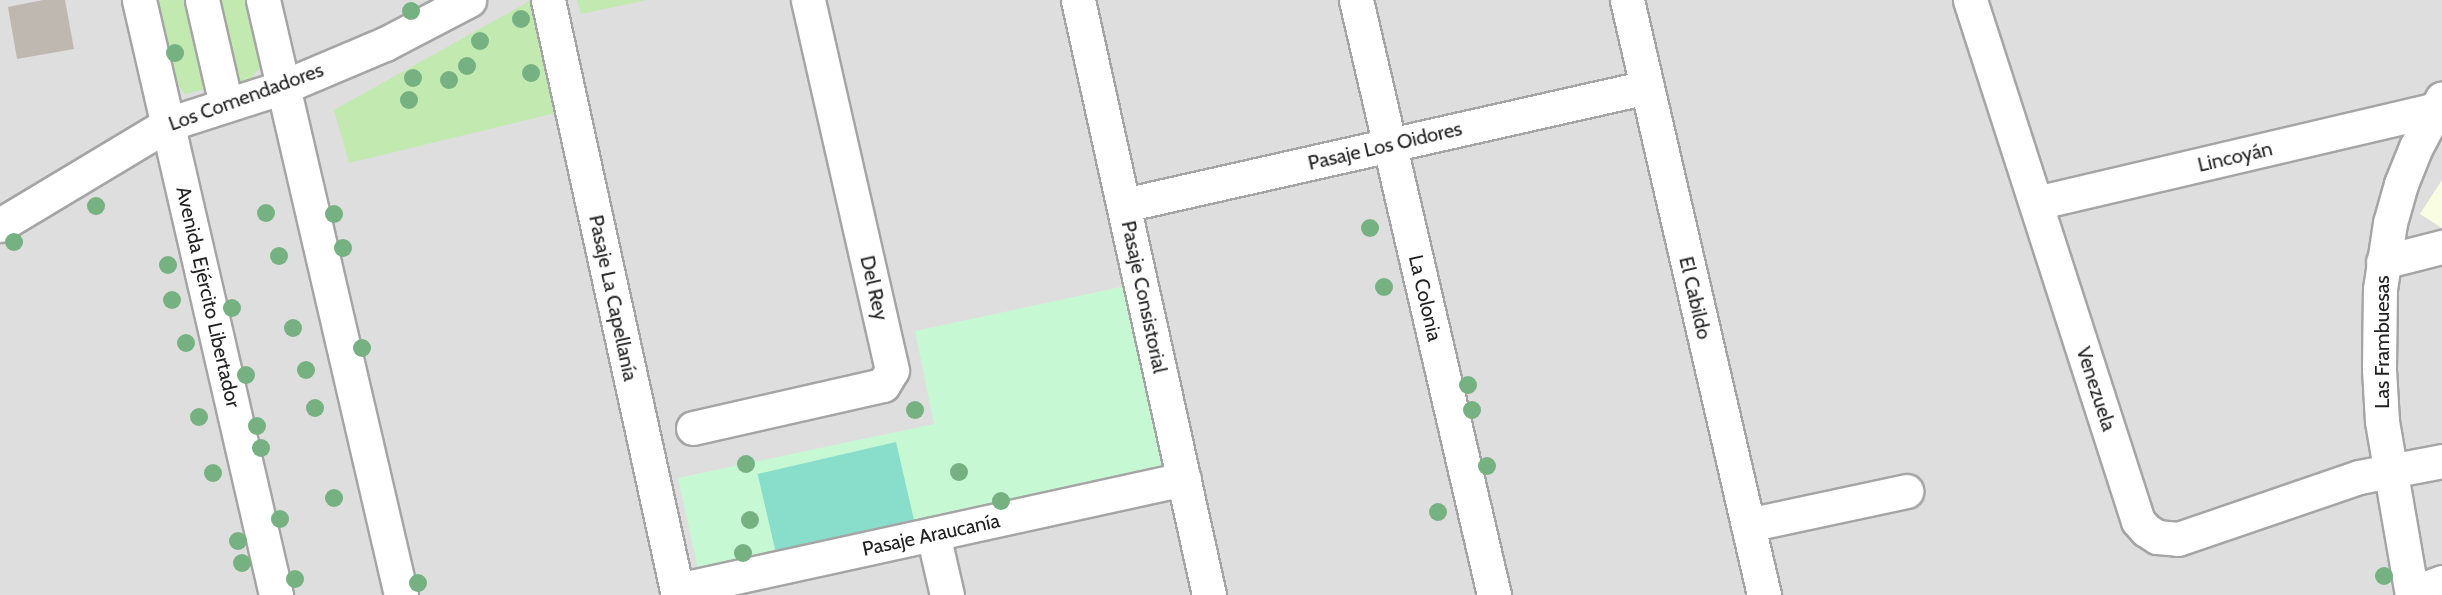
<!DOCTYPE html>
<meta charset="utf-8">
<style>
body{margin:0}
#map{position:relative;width:2442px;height:595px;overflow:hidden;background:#f1efe8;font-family:Cabin,sans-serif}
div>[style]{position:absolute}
.residential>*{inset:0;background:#dfdede;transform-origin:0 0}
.education>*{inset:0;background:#f9fee3}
.grass>*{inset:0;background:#c2e9af}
.park>*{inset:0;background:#c7f8d4}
.pitch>*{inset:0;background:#88ddcb;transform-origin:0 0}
.building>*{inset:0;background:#beb8b1}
.roads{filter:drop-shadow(2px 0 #a5a5a5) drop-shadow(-2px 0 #a5a5a5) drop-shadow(0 2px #a5a5a5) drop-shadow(0 -2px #a5a5a5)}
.minor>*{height:33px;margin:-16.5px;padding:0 16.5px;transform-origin:16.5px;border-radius:16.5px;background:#fff}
.trees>*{width:18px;height:18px;margin:-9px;border-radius:50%;background:#75b181}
span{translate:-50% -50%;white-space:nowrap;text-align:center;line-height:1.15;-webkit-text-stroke:4.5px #fff;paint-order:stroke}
.street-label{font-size:20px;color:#212121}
</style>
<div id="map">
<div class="residential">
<div style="left:0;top:0;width:2442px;height:595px"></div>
</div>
<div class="education">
<div style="clip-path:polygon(2442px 180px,2442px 228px,2420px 214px)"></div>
</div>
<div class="grass">
<div style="clip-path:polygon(155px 0,245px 0,261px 66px,250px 79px,185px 94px,174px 80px)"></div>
<div style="clip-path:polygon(577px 0,647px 0,581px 14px)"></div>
<div style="clip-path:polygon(530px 1px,555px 113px,349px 163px,334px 110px)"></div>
</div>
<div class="park">
<div style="clip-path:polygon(1125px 286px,1166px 479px,700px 578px,678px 478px,934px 424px,915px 331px)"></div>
</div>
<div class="pitch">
<div style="left:896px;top:442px;width:85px;height:142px;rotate:77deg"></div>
</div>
<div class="building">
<div style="clip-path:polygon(43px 0,65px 0,74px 49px,17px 59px,8px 7px)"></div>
</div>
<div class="roads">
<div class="minor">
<div style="left:139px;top:0;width:611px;rotate:77.03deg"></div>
<div style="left:202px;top:0;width:108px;rotate:77.1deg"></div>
<div style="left:263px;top:0;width:611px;rotate:76.94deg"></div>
<div style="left:548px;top:0;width:609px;rotate:77.68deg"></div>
<div style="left:1078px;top:0;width:609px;rotate:77.58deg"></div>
<div style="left:1356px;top:0;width:611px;rotate:76.94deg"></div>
<div style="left:1627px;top:0;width:611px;rotate:77.03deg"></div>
<div style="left:1970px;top:0;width:547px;rotate:72.13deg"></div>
<div style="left:2138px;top:521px;width:12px;rotate:48deg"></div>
<div style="left:2146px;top:530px;width:13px;rotate:32deg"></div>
<div style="left:2157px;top:537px;width:21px;rotate:5deg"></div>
<div style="left:2178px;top:539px;width:191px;rotate:-18.9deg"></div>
<div style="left:2359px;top:477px;width:85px;rotate:-10.9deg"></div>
<div style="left:2036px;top:203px;width:408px;rotate:-13.2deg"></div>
<div style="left:1124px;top:205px;width:536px;rotate:-12.71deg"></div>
<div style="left:0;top:225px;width:196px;rotate:-31deg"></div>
<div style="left:168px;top:124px;width:121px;rotate:-17.8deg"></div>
<div style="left:283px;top:87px;width:111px;rotate:-22.9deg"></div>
<div style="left:385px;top:44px;width:95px;rotate:-27.6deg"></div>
<div style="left:2383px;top:262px;width:61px;rotate:-14.3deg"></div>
<div style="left:693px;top:428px;width:195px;rotate:-12.8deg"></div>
<div style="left:883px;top:385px;width:17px;rotate:-59deg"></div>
<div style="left:892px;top:370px;width:379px;rotate:-102.8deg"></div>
<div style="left:1748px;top:525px;width:162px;rotate:-12.1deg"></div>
<div style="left:933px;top:534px;width:63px;rotate:77.1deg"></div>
<div style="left:677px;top:590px;width:519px;rotate:-12.35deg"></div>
<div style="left:2412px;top:593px;width:32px;rotate:-20deg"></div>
<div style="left:2412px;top:595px;width:177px;rotate:-99.8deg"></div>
<div style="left:2382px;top:421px;width:52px;rotate:-93.3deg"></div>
<div style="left:2379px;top:369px;width:80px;rotate:-89.3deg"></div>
<div style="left:2380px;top:289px;width:67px;rotate:-81.4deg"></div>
<div style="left:2390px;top:223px;width:41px;rotate:-74.2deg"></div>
<div style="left:2401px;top:184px;width:40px;rotate:-68deg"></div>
<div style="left:2416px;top:147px;width:55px;rotate:-62deg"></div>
</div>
</div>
<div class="trees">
<div style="left:411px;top:11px"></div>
<div style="left:521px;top:19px"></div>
<div style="left:480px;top:41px"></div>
<div style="left:175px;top:53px"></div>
<div style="left:467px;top:66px"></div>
<div style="left:531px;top:73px"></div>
<div style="left:413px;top:78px"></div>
<div style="left:449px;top:80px"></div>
<div style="left:409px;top:100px"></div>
<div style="left:96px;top:206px"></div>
<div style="left:266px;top:213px"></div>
<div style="left:334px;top:214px"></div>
<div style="left:1370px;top:228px"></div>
<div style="left:14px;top:242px"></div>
<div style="left:343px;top:248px"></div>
<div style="left:279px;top:256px"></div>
<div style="left:168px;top:265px"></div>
<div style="left:1384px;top:287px"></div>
<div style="left:172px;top:300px"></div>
<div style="left:232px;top:308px"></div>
<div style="left:293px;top:328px"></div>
<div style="left:186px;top:343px"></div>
<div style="left:362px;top:348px"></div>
<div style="left:306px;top:370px"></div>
<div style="left:246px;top:375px"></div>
<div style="left:1468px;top:385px"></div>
<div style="left:315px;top:408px"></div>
<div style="left:915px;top:410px"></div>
<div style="left:1472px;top:410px"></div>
<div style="left:199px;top:417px"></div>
<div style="left:257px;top:426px"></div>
<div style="left:261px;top:448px"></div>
<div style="left:746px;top:464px"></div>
<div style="left:1487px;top:466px"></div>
<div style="left:959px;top:472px"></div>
<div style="left:213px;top:473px"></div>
<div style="left:334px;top:498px"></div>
<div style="left:1001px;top:501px"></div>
<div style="left:1438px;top:512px"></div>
<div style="left:280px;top:519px"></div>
<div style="left:750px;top:520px"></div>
<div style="left:238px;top:541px"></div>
<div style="left:743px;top:553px"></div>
<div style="left:242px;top:563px"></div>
<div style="left:2384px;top:576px"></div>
<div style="left:295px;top:579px"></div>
<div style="left:418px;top:583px"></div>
</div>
<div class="street-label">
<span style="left:246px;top:97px;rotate:-20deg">Los Comendadores</span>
<span style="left:1385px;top:146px;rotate:-13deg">Pasaje Los Oidores</span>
<span style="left:2235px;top:157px;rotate:-13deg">Lincoyán</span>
<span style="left:874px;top:288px;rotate:77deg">Del Rey</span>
<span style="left:208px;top:297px;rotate:77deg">Avenida Ejército Libertador</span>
<span style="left:1144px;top:297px;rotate:78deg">Pasaje Consistorial</span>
<span style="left:613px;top:298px;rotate:78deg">Pasaje La Capellanía</span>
<span style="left:1425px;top:298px;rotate:77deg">La Colonia</span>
<span style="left:1695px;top:298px;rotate:77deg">El Cabildo</span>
<span style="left:2382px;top:342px;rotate:-90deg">Las Frambuesas</span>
<span style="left:2096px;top:389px;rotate:72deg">Venezuela</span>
<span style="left:931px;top:535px;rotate:-12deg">Pasaje Araucanía</span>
</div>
</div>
